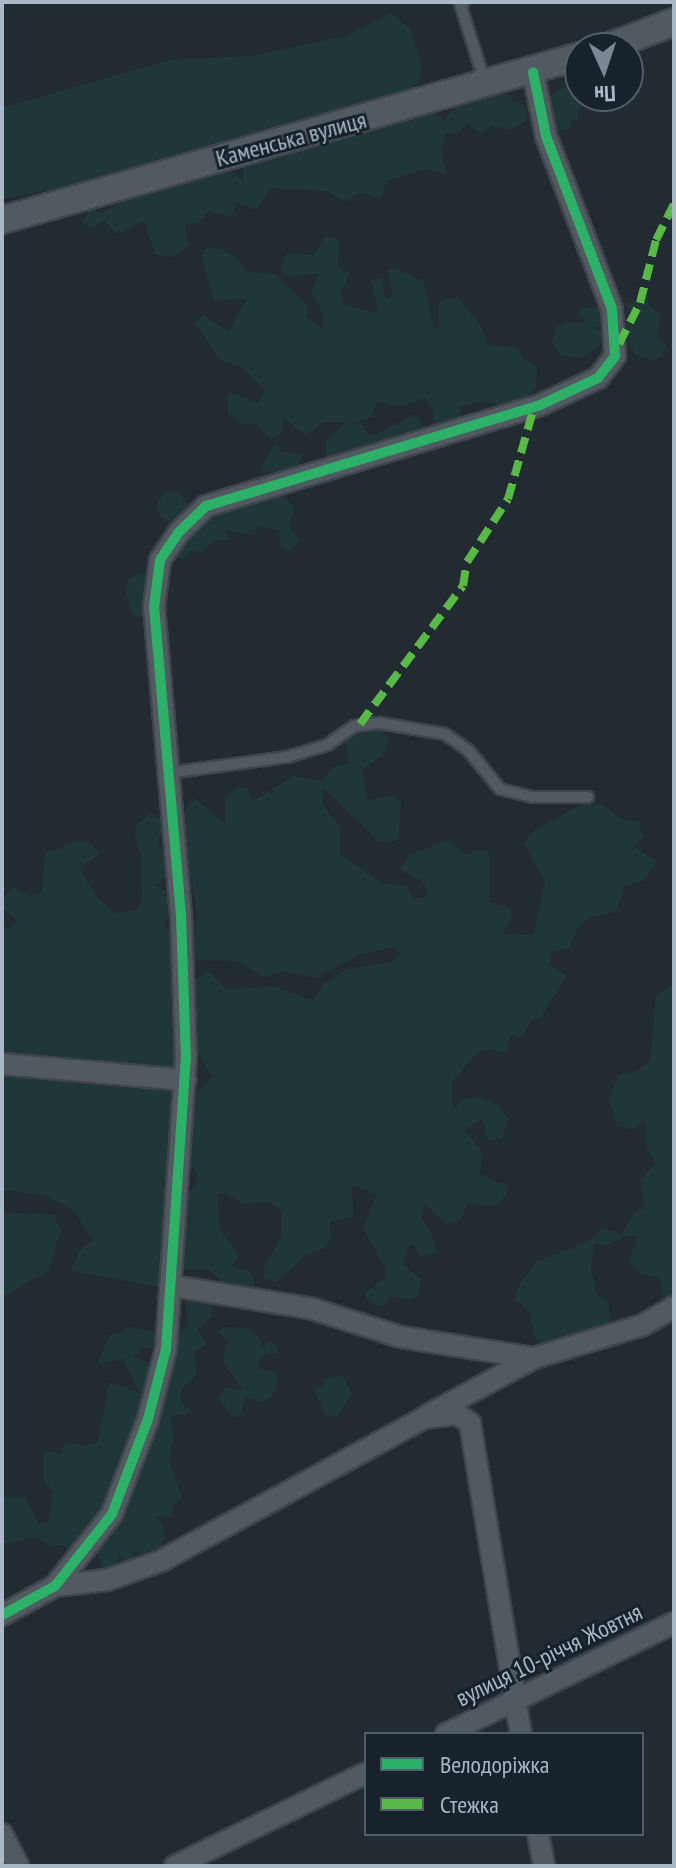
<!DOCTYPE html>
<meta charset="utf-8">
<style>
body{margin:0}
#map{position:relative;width:676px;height:1868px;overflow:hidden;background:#232b32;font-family:"PT Sans Narrow",sans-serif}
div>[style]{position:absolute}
.green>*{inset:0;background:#203738}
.round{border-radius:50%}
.roads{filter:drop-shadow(2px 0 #40454b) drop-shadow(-2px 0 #40454b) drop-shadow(0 2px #40454b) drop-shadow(0 -2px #40454b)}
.service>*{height:10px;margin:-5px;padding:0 5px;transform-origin:5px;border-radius:5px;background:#525a61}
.minor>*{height:20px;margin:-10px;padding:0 10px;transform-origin:10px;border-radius:10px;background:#525a61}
.tertiary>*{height:26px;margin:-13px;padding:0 13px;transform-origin:13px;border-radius:13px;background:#525a61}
.quiet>*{height:8px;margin-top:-4px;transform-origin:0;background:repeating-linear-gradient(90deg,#58b947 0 16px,transparent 0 24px)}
.cycleway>*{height:10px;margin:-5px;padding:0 5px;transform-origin:5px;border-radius:5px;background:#2db169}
span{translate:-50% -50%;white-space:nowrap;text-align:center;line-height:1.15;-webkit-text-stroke:6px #17222c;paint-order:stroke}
.street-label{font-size:24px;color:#abb8c6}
.frame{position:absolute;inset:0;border:4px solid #abb8c6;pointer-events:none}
.legend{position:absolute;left:364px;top:1732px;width:280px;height:104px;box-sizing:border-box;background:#17222c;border:2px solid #525e6a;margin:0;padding:10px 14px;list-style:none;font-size:24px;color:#abb8c6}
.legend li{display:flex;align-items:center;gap:16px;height:40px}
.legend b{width:40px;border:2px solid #525e6a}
.north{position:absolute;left:564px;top:32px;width:80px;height:80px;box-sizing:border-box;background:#17222c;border:2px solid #525e6a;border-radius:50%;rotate:177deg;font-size:22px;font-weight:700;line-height:32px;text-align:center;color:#abb8c6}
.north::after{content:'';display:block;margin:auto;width:28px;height:36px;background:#7b8792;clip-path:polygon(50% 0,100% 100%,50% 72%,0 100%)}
</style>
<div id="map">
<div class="green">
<div style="clip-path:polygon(391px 13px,410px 29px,422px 64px,418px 83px,398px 97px,107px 179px,2px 199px,2px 108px,170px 60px,251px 56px,345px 36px)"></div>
<div style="clip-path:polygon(564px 87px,591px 98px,578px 110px,578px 120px,571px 119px,571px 127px,558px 132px,552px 125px,551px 96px)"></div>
<div style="clip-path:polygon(510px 94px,514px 103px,524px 105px,528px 119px,512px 130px,492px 126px,481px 133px,468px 124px,456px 134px,446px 133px,441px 148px,446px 174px,426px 169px,387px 181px,381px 198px,360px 193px,344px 202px,328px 191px,270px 188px,256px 210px,237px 202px,231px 217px,209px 211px,198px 223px,185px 224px,188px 246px,174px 257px,156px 255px,144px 221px,117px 234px,104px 220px,94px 229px,83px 222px,91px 208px,103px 213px,143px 189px,227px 167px,243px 182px,243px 165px,432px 110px,444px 120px,462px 98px)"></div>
<div style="clip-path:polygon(326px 236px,339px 239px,338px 266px,350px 274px,341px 293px,343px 304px,379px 314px,371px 280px,381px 278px,386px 298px,394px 299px,388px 271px,393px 267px,423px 281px,434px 328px,439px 328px,439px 301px,458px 298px,479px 323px,488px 345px,517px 348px,523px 359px,537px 366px,536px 387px,529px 397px,511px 407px,484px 401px,461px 406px,458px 426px,433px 430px,434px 411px,425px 398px,402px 406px,376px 402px,372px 417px,351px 424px,364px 425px,366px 433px,375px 435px,415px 414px,425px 429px,326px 463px,326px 440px,346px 422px,326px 422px,305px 435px,284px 418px,281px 435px,270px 437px,253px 424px,242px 424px,228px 412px,227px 398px,231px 393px,258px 403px,265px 390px,243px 368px,219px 359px,195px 322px,204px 315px,228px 332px,247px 299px,214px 300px,201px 255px,205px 249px,219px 248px,236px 257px,246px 272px,275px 274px,308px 306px,306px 317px,322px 327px,324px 317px,311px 291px,319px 274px,289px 276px,280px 270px,286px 253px,313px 255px)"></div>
<div style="clip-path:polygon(649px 295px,648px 304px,661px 315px,657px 336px,666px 345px,663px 355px,653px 361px,635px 354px,620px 329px,631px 311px,625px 304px)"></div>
<div style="clip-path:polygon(583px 307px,603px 310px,607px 325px,594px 327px,605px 335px,603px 343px,580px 358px,561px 355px,552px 343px,555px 328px,566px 321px,576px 324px,586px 320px,578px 314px)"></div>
<div style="clip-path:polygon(275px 443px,282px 452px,303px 454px,297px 469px,286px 476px,275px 471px,263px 474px,261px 469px)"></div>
<div style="clip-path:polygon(275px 491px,295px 506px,289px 526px,299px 539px,290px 551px,281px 546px,279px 531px,261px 526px,252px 535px,225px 530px,229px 540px,215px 540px,201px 553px,193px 551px,182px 559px,174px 554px,203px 517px,231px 507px,238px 511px,240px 505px,267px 499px)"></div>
<div class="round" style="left:157px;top:492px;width:30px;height:30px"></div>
<div style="clip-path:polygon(137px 573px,146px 574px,149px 582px,146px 614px,140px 617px,132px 613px,126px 593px,128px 581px)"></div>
<div style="clip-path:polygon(357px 729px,381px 730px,390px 739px,383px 755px,362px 770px,367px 800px,392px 796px,401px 802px,399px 834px,396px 841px,380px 842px,323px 787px,322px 804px,340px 827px,340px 855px,381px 883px,407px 886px,413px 899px,426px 897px,427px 890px,421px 880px,400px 870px,409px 855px,449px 840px,465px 855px,482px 849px,489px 852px,489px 902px,510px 908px,513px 915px,503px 934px,534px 935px,545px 881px,524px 844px,534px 830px,585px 803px,602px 804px,622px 820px,639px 821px,643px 838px,633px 846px,658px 862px,643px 881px,625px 886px,616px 912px,591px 917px,579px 926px,570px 947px,552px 952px,549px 965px,567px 976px,542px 1016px,531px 1021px,522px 1037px,510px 1035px,507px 1053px,488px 1049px,475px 1055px,452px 1082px,453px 1110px,463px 1099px,481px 1097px,499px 1106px,508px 1119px,502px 1138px,487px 1140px,483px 1119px,464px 1130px,482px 1151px,480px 1174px,508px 1187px,507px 1195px,495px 1206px,468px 1203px,460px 1220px,447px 1225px,424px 1203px,421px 1217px,432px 1234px,436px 1253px,421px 1257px,413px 1244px,409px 1245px,402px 1264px,421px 1279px,419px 1294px,410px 1300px,391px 1296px,382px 1307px,366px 1299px,365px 1293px,385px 1278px,386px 1270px,363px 1228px,377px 1195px,358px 1186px,352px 1188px,353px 1216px,330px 1222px,331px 1239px,325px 1248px,306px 1255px,275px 1283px,264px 1278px,263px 1271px,282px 1235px,282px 1212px,271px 1202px,244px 1204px,226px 1193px,218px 1194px,219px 1229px,239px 1255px,231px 1267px,249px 1271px,255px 1284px,251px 1293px,222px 1296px,219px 1279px,208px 1269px,180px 1269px,186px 1243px,184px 1199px,197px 1183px,195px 1170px,187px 1162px,190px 1117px,195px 1095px,212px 1078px,196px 1049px,197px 1005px,192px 982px,209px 972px,226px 989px,275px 987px,313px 1001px,323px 984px,347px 969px,390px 962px,401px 954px,393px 947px,359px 955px,315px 978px,283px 971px,265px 978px,237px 961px,191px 960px,197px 914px,192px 881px,183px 861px,188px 843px,179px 822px,193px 797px,225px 824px,225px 796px,238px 788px,246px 788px,253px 801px,294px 776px,322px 781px,333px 767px,349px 763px,345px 742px)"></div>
<div style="clip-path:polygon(151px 813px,163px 821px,158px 845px,169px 856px,171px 872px,156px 886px,165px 891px,171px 905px,165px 925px,172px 941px,179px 1060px,167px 1081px,173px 1096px,167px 1283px,160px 1287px,71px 1271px,79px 1251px,93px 1240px,73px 1210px,45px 1195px,2px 1190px,2px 926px,9px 929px,17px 920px,2px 908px,2px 899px,14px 887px,30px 896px,42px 892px,45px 854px,80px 840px,89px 842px,100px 854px,79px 868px,98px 899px,117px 913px,137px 910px,142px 900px,141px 856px,135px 835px,137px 825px)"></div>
<div style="clip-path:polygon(674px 983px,674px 1316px,664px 1306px,661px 1278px,642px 1274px,629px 1261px,638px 1236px,624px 1236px,608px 1245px,594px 1243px,591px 1268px,597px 1294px,608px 1301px,610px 1323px,603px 1339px,547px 1348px,534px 1336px,530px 1312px,515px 1299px,519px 1285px,536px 1262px,590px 1241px,601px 1228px,622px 1234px,633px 1214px,645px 1208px,640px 1180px,656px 1163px,646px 1146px,647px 1124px,643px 1121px,632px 1130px,617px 1125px,609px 1099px,618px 1075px,636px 1072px,650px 1059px,656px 996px)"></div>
<div style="clip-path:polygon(2px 1212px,54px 1215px,61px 1230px,48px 1271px,2px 1297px)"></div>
<div style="clip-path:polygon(185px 1297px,213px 1305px,211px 1317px,197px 1329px,206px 1345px,194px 1351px,197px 1375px,181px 1389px,181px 1403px,194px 1412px,170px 1417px,174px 1433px,169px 1462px,182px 1497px,173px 1505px,172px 1517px,156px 1516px,164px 1529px,162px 1550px,148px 1558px,134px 1551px,129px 1563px,118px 1553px,117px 1566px,103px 1568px,96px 1549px,113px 1536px,96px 1521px,73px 1552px,64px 1545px,49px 1546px,38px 1537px,2px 1544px,2px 1497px,25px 1497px,39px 1525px,48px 1521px,53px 1492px,43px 1479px,43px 1455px,50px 1451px,60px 1454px,65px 1443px,86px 1446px,98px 1442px,109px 1382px,140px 1393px,123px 1359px,98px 1364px,109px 1335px,122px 1333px,127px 1326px,157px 1333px,152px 1348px,139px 1346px,140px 1352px,133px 1356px,156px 1366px,140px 1410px,167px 1393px,172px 1339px,188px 1325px)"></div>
<div style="clip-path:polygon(222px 1327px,249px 1328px,260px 1338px,261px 1349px,270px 1341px,277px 1346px,278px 1353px,262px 1356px,257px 1367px,278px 1375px,276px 1391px,263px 1403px,245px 1396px,240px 1416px,233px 1417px,219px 1399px,226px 1387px,243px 1390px,222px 1360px,228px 1341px,219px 1333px)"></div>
<div style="clip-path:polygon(343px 1376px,352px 1393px,338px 1415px,326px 1416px,314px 1389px,319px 1386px,322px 1391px,324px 1379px)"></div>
</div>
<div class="roads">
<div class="service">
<div style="left:464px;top:2px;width:4px;rotate:166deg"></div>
<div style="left:460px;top:3px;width:84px;rotate:72.6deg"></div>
<div style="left:168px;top:773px;width:120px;rotate:-7.7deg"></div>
<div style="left:287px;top:757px;width:42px;rotate:-16.7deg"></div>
<div style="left:327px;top:745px;width:33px;rotate:-35deg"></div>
<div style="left:354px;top:726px;width:26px;rotate:-7deg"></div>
<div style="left:380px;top:723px;width:66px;rotate:9.6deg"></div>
<div style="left:445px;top:734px;width:29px;rotate:35deg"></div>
<div style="left:469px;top:751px;width:49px;rotate:50.8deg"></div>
<div style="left:500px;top:789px;width:33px;rotate:14deg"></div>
<div style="left:532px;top:797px;width:56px"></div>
</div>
<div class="minor">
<div style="left:2px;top:1064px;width:184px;rotate:5deg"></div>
<div style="left:173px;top:1286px;width:142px;rotate:9.3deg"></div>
<div style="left:313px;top:1309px;width:92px;rotate:17.7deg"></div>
<div style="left:401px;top:1337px;width:135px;rotate:9deg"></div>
<div style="left:534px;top:1358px;width:114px;rotate:-16.8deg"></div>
<div style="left:643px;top:1325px;width:36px;rotate:-30deg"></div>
<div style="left:428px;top:1415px;width:120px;rotate:-28.3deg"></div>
<div style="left:55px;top:1586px;width:52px;rotate:-6.6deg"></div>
<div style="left:107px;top:1580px;width:57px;rotate:-19.4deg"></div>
<div style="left:161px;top:1561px;width:299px;rotate:-28.5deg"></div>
<div style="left:424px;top:1418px;width:33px;rotate:-7deg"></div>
<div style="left:457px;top:1414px;width:16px;rotate:35deg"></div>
<div style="left:470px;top:1423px;width:315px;rotate:80.7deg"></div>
<div style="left:2px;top:1615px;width:60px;rotate:-28.7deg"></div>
<div style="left:55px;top:1586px;width:92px;rotate:-51.6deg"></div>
<div style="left:112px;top:1514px;width:102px;rotate:-69.2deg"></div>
<div style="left:148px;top:1419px;width:72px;rotate:-75.6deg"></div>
<div style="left:166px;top:1349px;width:291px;rotate:-86.1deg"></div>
<div style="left:186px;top:1059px;width:144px;rotate:-92deg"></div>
<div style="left:181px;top:915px;width:309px;rotate:-95deg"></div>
<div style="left:154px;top:607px;width:47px;rotate:-82.7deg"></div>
<div style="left:160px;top:560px;width:32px;rotate:-56deg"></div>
<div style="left:178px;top:533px;width:39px;rotate:-44deg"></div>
<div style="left:206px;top:506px;width:349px;rotate:-16.8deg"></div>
<div style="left:540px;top:405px;width:64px;rotate:-25deg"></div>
<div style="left:598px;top:378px;width:28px;rotate:-52deg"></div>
<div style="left:615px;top:356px;width:47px;rotate:-93.7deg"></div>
<div style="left:612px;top:309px;width:185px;rotate:-110.9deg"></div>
<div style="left:546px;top:136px;width:65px;rotate:-101.5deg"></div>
<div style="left:446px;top:1734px;width:254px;rotate:-26deg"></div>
<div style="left:2px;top:1834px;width:36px;rotate:63deg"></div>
<div style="left:538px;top:1834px;width:33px;rotate:79deg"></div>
<div style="left:175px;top:1866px;width:212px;rotate:-26deg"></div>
</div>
<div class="tertiary">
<div style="left:605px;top:48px;width:74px;rotate:-20.6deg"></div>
<div style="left:2px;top:220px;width:601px;rotate:-15.84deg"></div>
</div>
</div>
<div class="quiet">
<div style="left:619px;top:344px;width:46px;rotate:-62.9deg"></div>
<div style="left:640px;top:303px;width:65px;rotate:-75.7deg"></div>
<div style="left:656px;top:240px;width:40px;rotate:-63.4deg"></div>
<div style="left:360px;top:724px;width:172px;rotate:-53.3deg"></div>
<div style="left:463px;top:586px;width:24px;rotate:-81deg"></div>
<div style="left:467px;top:562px;width:75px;rotate:-56.9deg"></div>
<div style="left:508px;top:499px;width:96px;rotate:-74.2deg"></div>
</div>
<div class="cycleway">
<div style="left:2px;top:1615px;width:60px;rotate:-28.7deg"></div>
<div style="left:55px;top:1586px;width:92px;rotate:-51.6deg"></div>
<div style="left:112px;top:1514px;width:102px;rotate:-69.2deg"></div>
<div style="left:148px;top:1419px;width:72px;rotate:-75.6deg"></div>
<div style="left:166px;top:1349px;width:291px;rotate:-86.1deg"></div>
<div style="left:186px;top:1059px;width:144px;rotate:-92deg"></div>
<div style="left:181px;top:915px;width:309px;rotate:-95deg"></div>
<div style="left:154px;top:607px;width:47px;rotate:-82.7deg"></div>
<div style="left:160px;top:560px;width:32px;rotate:-56deg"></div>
<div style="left:178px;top:533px;width:39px;rotate:-44deg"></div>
<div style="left:206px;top:506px;width:349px;rotate:-16.8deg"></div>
<div style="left:540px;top:405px;width:64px;rotate:-25deg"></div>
<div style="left:598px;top:378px;width:28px;rotate:-52deg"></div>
<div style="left:615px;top:356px;width:47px;rotate:-93.7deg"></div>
<div style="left:612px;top:309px;width:185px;rotate:-110.9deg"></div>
<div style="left:546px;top:136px;width:65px;rotate:-101.5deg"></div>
</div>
<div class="street-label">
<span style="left:291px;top:139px;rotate:-15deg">Каменська вулиця</span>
<span style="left:549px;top:1655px;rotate:-26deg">вулиця 10-річчя Жовтня</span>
</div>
<div class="frame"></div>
<ul class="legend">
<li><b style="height:10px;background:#2db169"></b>Велодоріжка</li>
<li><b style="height:10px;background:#58b947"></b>Стежка</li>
</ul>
<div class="north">Пн</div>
</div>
